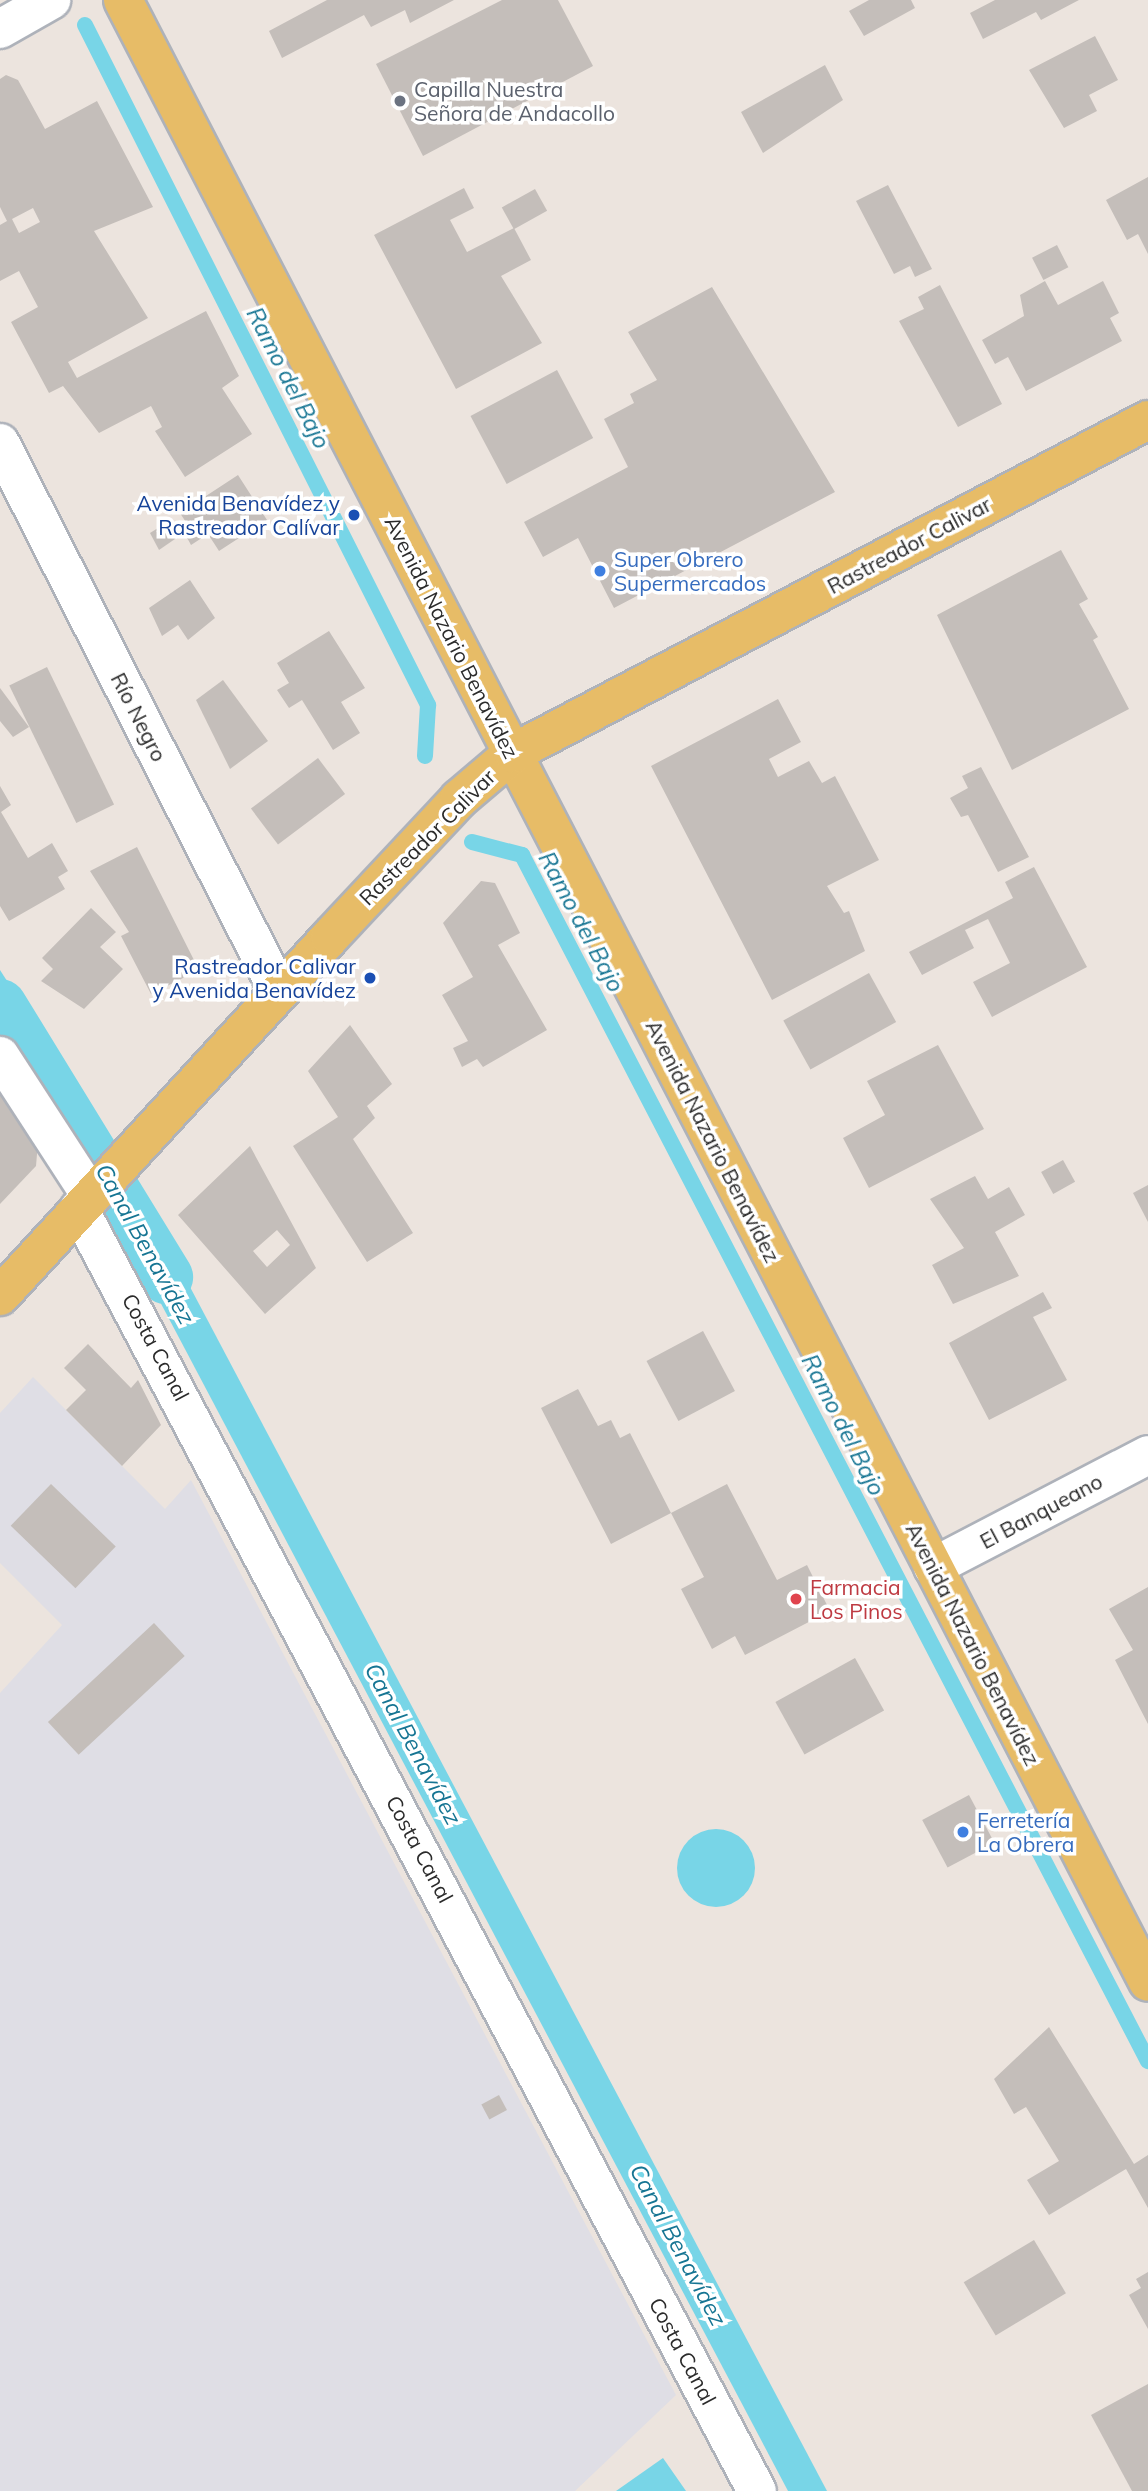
<!DOCTYPE html>
<meta charset="utf-8">
<style>
body{margin:0}
#map{position:relative;width:1148px;height:2491px;overflow:hidden;background:#ece4de;font-family:Mulish,sans-serif}
div>[style]{position:absolute}
.industrial>*{inset:0;background:#dfdee5}
.water>*{inset:0;background:#78d5e7}
.round{border-radius:50%}
.stream>*{height:16px;margin:-8px;padding:0 8px;transform-origin:8px;border-radius:8px;background:#78d5e7}
.canal>*{height:54px;margin:-27px;padding:0 27px;transform-origin:27px;border-radius:27px;background:#78d5e7}
.building>*{inset:0;background:#c4beba;transform-origin:0 0}
.roads{filter:drop-shadow(2px 0 #aeb2ba) drop-shadow(-2px 0 #aeb2ba) drop-shadow(0 2px #aeb2ba) drop-shadow(0 -2px #aeb2ba)}
.minor>*{height:38px;margin:-19px;padding:0 19px;transform-origin:19px;border-radius:19px;background:#fff}
.major>*{height:38px;margin:-19px;padding:0 19px;transform-origin:19px;border-radius:19px;background:#e7bc67}
.dots>*{width:19px;height:19px;translate:-50% -50%;box-sizing:border-box;border:4px solid #fff;border-radius:50%}
span{translate:-50% -50%;white-space:nowrap;text-align:center;line-height:1.15;-webkit-text-stroke:7px #fff;paint-order:stroke}
.worship-label{font-size:21px;color:#5b616d}
.left{translate:0 -50%;text-align:left}
.transit-label{font-size:21px;color:#164399}
.right{translate:-100% -50%;text-align:right}
.street-label{font-size:21px;color:#2b2b2b}
.shop-label{font-size:21px;color:#366cbe}
.health-label{font-size:21px;color:#be3a42}
.water-label{font-size:23px;color:#167593;font-style:italic}
</style>
<div id="map">
<div class="industrial">
<div style="clip-path:polygon(33px 1377px,165px 1509px,191px 1480px,676px 2395px,575px 2491px,0 2491px,0 1693px,62px 1625px,0 1563px,0 1413px)"></div>
</div>
<div class="water">
<div style="clip-path:polygon(0 970px,108px 1139px,83px 1165px,0 1034px)"></div>
<div style="clip-path:polygon(143px 1199px,162px 1234px,827px 2491px,788px 2491px,120px 1226px)"></div>
<div class="round" style="left:677px;top:1829px;width:78px;height:78px"></div>
<div style="clip-path:polygon(663px 2458px,686px 2491px,616px 2491px)"></div>
</div>
<div class="stream">
<div style="left:85px;top:25px;width:762px;rotate:63.23deg"></div>
<div style="left:428px;top:705px;width:51px;rotate:93.4deg"></div>
<div style="left:472px;top:842px;width:52px;rotate:14.6deg"></div>
<div style="left:522px;top:855px;width:1359px;rotate:62.57deg"></div>
</div>
<div class="canal">
<div style="left:0;top:1006px;width:318px;rotate:58.5deg"></div>
</div>
<div class="building">
<div style="clip-path:polygon(327px 0,454px 0,410px 23px,405px 10px,371px 27px,364px 15px,282px 58px,269px 31px)"></div>
<div style="clip-path:polygon(502px 0,558px 0,593px 66px,423px 156px,376px 64px)"></div>
<div style="clip-path:polygon(869px 0,911px 0,915px 8px,864px 36px,849px 11px)"></div>
<div style="clip-path:polygon(995px 0,1079px 0,1041px 20px,1036px 12px,983px 39px,970px 13px)"></div>
<div style="clip-path:polygon(1095px 36px,1118px 80px,1089px 95px,1097px 111px,1064px 128px,1029px 70px)"></div>
<div style="clip-path:polygon(825px 65px,843px 100px,763px 153px,741px 112px)"></div>
<div style="clip-path:polygon(evenodd,6px 75px,18px 80px,45px 129px,97px 101px,153px 207px,94px 231px,148px 318px,68px 362px,77px 378px,206px 311px,239px 376px,222px 388px,252px 434px,185px 477px,155px 431px,162px 427px,151px 406px,99px 433px,63px 386px,49px 393px,11px 322px,38px 307px,19px 271px,0 281px,0 225px,7px 221px,0 207px,0 79px,6px 75px,33px 208px,40px 222px,19px 233px,12px 219px,33px 208px)"></div>
<div style="clip-path:polygon(1148px 177px,1148px 254px,1138px 234px,1127px 240px,1106px 200px)"></div>
<div style="clip-path:polygon(888px 185px,932px 269px,915px 277px,910px 266px,894px 274px,856px 201px)"></div>
<div style="clip-path:polygon(464px 188px,474px 208px,450px 220px,467px 252px,514px 228px,531px 260px,501px 276px,542px 343px,456px 389px,374px 235px)"></div>
<div style="left:535px;top:189px;width:25px;height:38px;rotate:61deg"></div>
<div style="left:1057px;top:245px;width:25px;height:28px;rotate:63deg"></div>
<div style="clip-path:polygon(1045px 281px,1058px 305px,1103px 281px,1119px 313px,1110px 318px,1122px 341px,1026px 391px,1008px 357px,995px 364px,982px 340px,1024px 316px,1020px 295px)"></div>
<div style="clip-path:polygon(940px 285px,1002px 404px,958px 427px,899px 321px,924px 309px,918px 297px)"></div>
<div style="clip-path:polygon(712px 287px,835px 492px,614px 608px,578px 538px,543px 557px,524px 522px,628px 467px,604px 419px,634px 403px,630px 394px,657px 380px,628px 332px)"></div>
<div style="left:557px;top:370px;width:77px;height:98px;rotate:62deg"></div>
<div style="clip-path:polygon(238px 475px,267px 520px,219px 551px,208px 534px,191px 545px,185px 534px,191px 530px,180px 513px)"></div>
<div style="clip-path:polygon(166px 523px,175px 539px,159px 550px,150px 533px)"></div>
<div style="clip-path:polygon(1061px 550px,1088px 599px,1079px 604px,1098px 637px,1093px 640px,1129px 709px,1012px 770px,937px 615px)"></div>
<div style="clip-path:polygon(190px 580px,215px 618px,188px 640px,178px 625px,162px 636px,149px 608px)"></div>
<div style="clip-path:polygon(329px 631px,365px 688px,341px 702px,360px 733px,333px 750px,302px 700px,289px 708px,277px 690px,289px 683px,277px 663px)"></div>
<div style="left:47px;top:667px;width:153px;height:42px;rotate:64deg"></div>
<div style="clip-path:polygon(223px 680px,268px 741px,230px 769px,196px 700px)"></div>
<div style="clip-path:polygon(0 688px,29px 727px,13px 737px,0 721px)"></div>
<div style="clip-path:polygon(778px 699px,801px 742px,769px 759px,778px 777px,809px 761px,822px 783px,835px 776px,879px 860px,827px 886px,844px 913px,849px 911px,865px 951px,772px 1000px,651px 766px)"></div>
<div style="left:318px;top:758px;width:45px;height:84px;rotate:53deg"></div>
<div style="clip-path:polygon(981px 767px,1029px 857px,998px 872px,968px 815px,961px 817px,950px 798px,968px 788px,962px 776px)"></div>
<div style="clip-path:polygon(0 786px,11px 805px,1px 812px,28px 858px,52px 843px,68px 871px,58px 877px,65px 889px,9px 921px,0 906px)"></div>
<div style="clip-path:polygon(137px 847px,199px 970px,151px 994px,121px 936px,129px 932px,90px 871px)"></div>
<div style="clip-path:polygon(1034px 867px,1087px 967px,992px 1017px,973px 982px,1010px 963px,988px 919px,965px 930px,974px 948px,922px 975px,909px 952px,1013px 898px,1005px 882px)"></div>
<div style="clip-path:polygon(481px 881px,495px 883px,520px 933px,498px 945px,547px 1030px,483px 1067px,477px 1059px,462px 1067px,453px 1048px,468px 1041px,442px 995px,473px 977px,443px 923px)"></div>
<div style="clip-path:polygon(91px 908px,116px 932px,100px 947px,123px 969px,84px 1009px,41px 981px,53px 969px,42px 958px)"></div>
<div style="left:869px;top:973px;width:56px;height:98px;rotate:61deg"></div>
<div style="clip-path:polygon(350px 1025px,392px 1084px,367px 1106px,375px 1118px,353px 1139px,413px 1233px,367px 1262px,293px 1146px,338px 1117px,308px 1071px)"></div>
<div style="clip-path:polygon(938px 1045px,984px 1129px,869px 1188px,843px 1138px,885px 1115px,867px 1081px)"></div>
<div style="clip-path:polygon(0 1084px,38px 1142px,36px 1166px,0 1204px)"></div>
<div style="clip-path:polygon(evenodd,250px 1146px,316px 1268px,265px 1314px,178px 1215px,250px 1146px,277px 1230px,290px 1245px,267px 1267px,253px 1251px,277px 1230px)"></div>
<div style="left:1063px;top:1160px;width:25px;height:25px;rotate:61deg"></div>
<div style="clip-path:polygon(975px 1176px,988px 1199px,1009px 1187px,1025px 1215px,995px 1232px,1019px 1276px,953px 1304px,932px 1265px,964px 1248px,930px 1199px)"></div>
<div style="clip-path:polygon(1148px 1185px,1148px 1222px,1133px 1193px)"></div>
<div style="clip-path:polygon(1043px 1292px,1052px 1308px,1033px 1317px,1067px 1380px,989px 1420px,949px 1343px)"></div>
<div style="left:703px;top:1331px;width:68px;height:64px;rotate:62deg"></div>
<div style="clip-path:polygon(88px 1344px,131px 1388px,138px 1380px,161px 1425px,122px 1466px,66px 1410px,86px 1390px,64px 1368px)"></div>
<div style="clip-path:polygon(578px 1389px,598px 1426px,611px 1420px,620px 1438px,630px 1433px,671px 1513px,611px 1544px,541px 1408px)"></div>
<div style="left:51px;top:1484px;width:90px;height:58px;rotate:44deg"></div>
<div style="clip-path:polygon(727px 1484px,777px 1580px,807px 1565px,830px 1611px,745px 1655px,735px 1636px,712px 1649px,681px 1589px,704px 1577px,671px 1513px)"></div>
<div style="clip-path:polygon(1148px 1587px,1148px 1724px,1115px 1660px,1133px 1650px,1109px 1609px)"></div>
<div style="left:154px;top:1623px;width:45px;height:145px;rotate:47deg"></div>
<div style="left:855px;top:1658px;width:60px;height:91px;rotate:61deg"></div>
<div style="left:969px;top:1795px;width:54px;height:53px;rotate:62deg"></div>
<div style="clip-path:polygon(1049px 2027px,1134px 2164px,1148px 2155px,1148px 2208px,1126px 2169px,1049px 2215px,1027px 2180px,1059px 2161px,1026px 2107px,1014px 2114px,994px 2079px)"></div>
<div style="left:499px;top:2095px;width:17px;height:20px;rotate:62deg"></div>
<div style="left:1034px;top:2240px;width:62px;height:82px;rotate:59deg"></div>
<div style="clip-path:polygon(1148px 2272px,1148px 2329px,1129px 2295px,1141px 2288px,1136px 2279px)"></div>
<div style="clip-path:polygon(1148px 2384px,1148px 2491px,1132px 2491px,1091px 2415px)"></div>
</div>
<div class="roads">
<div class="minor">
<div style="left:0;top:29px;width:59px;rotate:-29.6deg"></div>
<div style="left:0;top:443px;width:616px;rotate:63.06deg"></div>
<div style="left:0;top:1056px;width:167px;rotate:57deg"></div>
<div style="left:79px;top:1209px;width:1450px;rotate:62.13deg"></div>
<div style="left:933px;top:1567px;width:242px;rotate:-27.5deg"></div>
</div>
<div class="major">
<div style="left:123px;top:0;width:2231px;rotate:62.65deg"></div>
<div style="left:0;top:1296px;width:488px;rotate:-47.4deg"></div>
<div style="left:330px;top:937px;width:189px;rotate:-46.9deg"></div>
<div style="left:459px;top:799px;width:71px;rotate:-40.4deg"></div>
<div style="left:513px;top:753px;width:717px;rotate:-27.67deg"></div>
</div>
</div>
<div class="dots">
<div style="left:400px;top:101px;background:#6b7280"></div>
<div style="left:354px;top:515px;background:#1a4fb4"></div>
<div style="left:600px;top:571px;background:#3f7fe0"></div>
<div style="left:370px;top:978px;background:#1a4fb4"></div>
<div style="left:796px;top:1599px;background:#e0444e"></div>
<div style="left:963px;top:1832px;background:#3f7fe0"></div>
</div>
<div class="worship-label">
<span class="left" style="left:414px;top:101px">Capilla Nuestra<br>Señora de Andacollo</span>
</div>
<div class="transit-label">
<span class="right" style="left:340px;top:515px">Avenida Benavídez y<br>Rastreador Calívar</span>
<span class="right" style="left:356px;top:978px">Rastreador Calivar<br>y Avenida Benavídez</span>
</div>
<div class="street-label">
<span style="left:909px;top:545px;rotate:-28deg">Rastreador Calivar</span>
<span style="left:452px;top:637px;rotate:63deg">Avenida Nazario Benavídez</span>
<span style="left:139px;top:717px;rotate:63deg">Río Negro</span>
<span style="left:427px;top:837px;rotate:-45deg">Rastreador Calivar</span>
<span style="left:713px;top:1141px;rotate:63deg">Avenida Nazario Benavídez</span>
<span style="left:156px;top:1347px;rotate:62deg">Costa Canal</span>
<span style="left:1041px;top:1511px;rotate:-28deg">El Banqueano</span>
<span style="left:973px;top:1644px;rotate:63deg">Avenida Nazario Benavídez</span>
<span style="left:420px;top:1849px;rotate:62deg">Costa Canal</span>
<span style="left:683px;top:2351px;rotate:62deg">Costa Canal</span>
</div>
<div class="shop-label">
<span class="left" style="left:614px;top:571px">Super Obrero<br>Supermercados</span>
<span class="left" style="left:977px;top:1832px">Ferretería<br>La Obrera</span>
</div>
<div class="health-label">
<span class="left" style="left:810px;top:1599px">Farmacia<br>Los Pinos</span>
</div>
<div class="water-label">
<span style="left:288px;top:378px;rotate:63deg">Ramo del Bajo</span>
<span style="left:581px;top:922px;rotate:62deg">Ramo del Bajo</span>
<span style="left:145px;top:1244px;rotate:61deg">Canal Benavídez</span>
<span style="left:843px;top:1425px;rotate:63deg">Ramo del Bajo</span>
<span style="left:413px;top:1744px;rotate:62deg">Canal Benavídez</span>
<span style="left:678px;top:2245px;rotate:62deg">Canal Benavídez</span>
</div>
</div>
